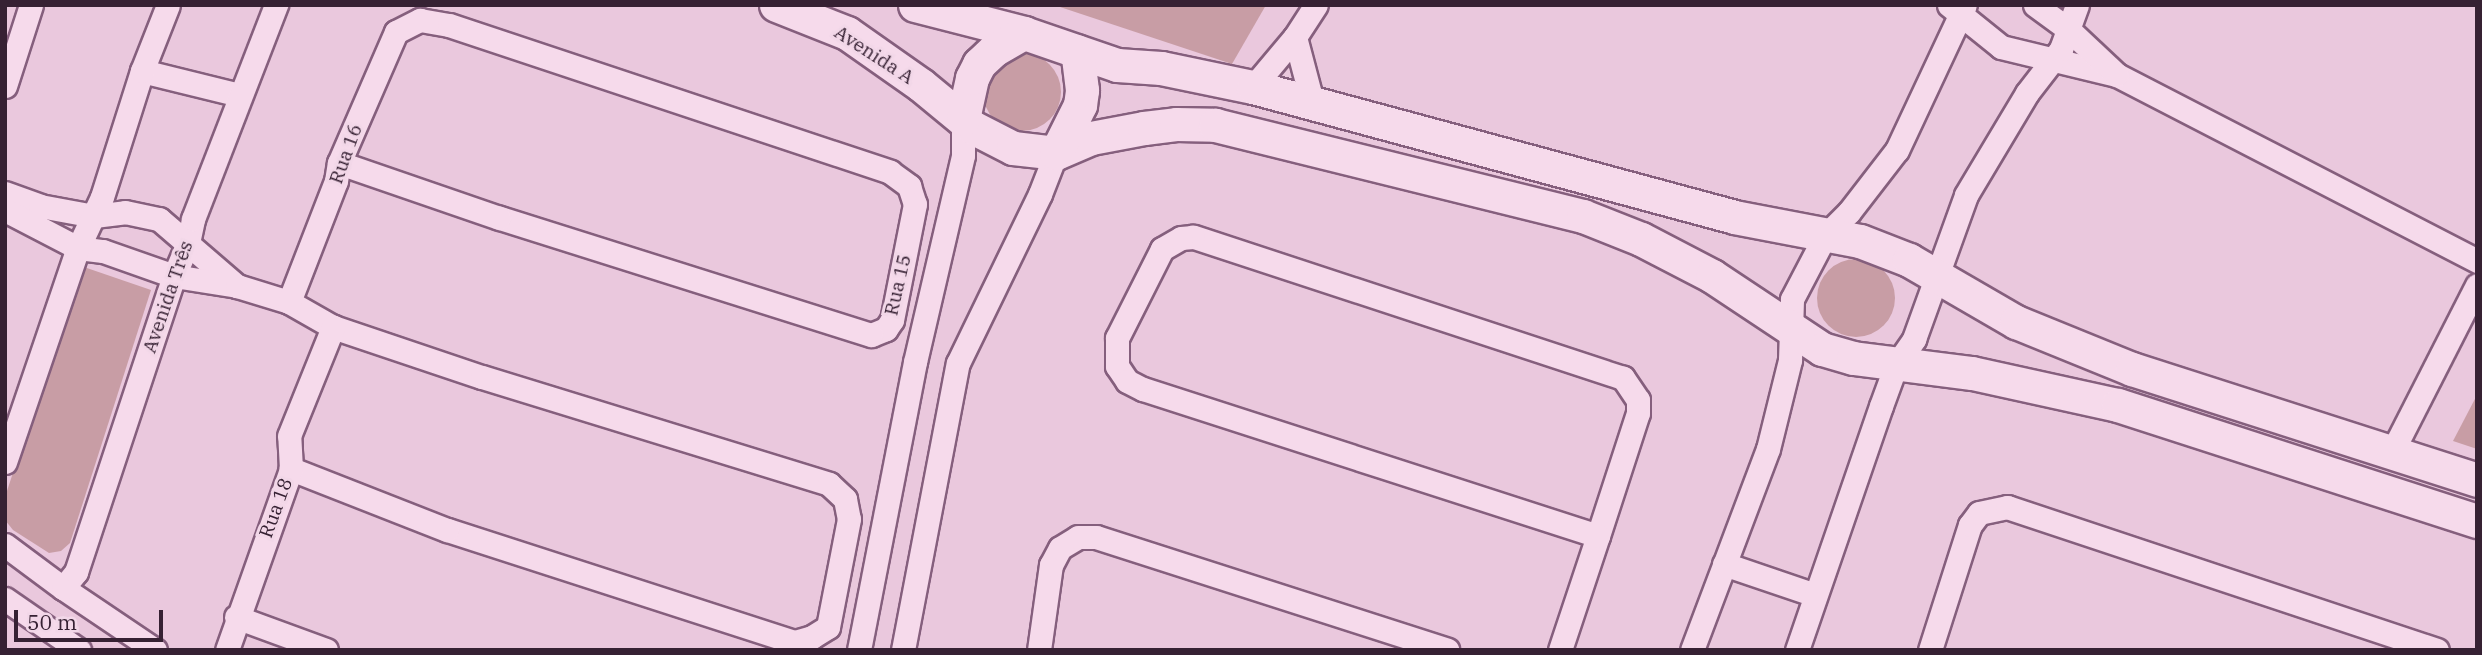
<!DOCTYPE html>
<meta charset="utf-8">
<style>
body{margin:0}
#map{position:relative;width:2482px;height:655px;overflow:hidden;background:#eac8dd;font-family:"IBM Plex Serif",serif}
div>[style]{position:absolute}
.green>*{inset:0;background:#c89da5}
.round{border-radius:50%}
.roads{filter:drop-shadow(2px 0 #855f7d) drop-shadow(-2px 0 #855f7d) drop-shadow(0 2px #855f7d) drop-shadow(0 -2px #855f7d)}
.minor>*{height:23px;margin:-11.5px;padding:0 11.5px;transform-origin:11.5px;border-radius:11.5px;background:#f6daeb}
.secondary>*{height:33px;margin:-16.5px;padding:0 16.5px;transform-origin:16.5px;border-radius:16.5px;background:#f6daeb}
span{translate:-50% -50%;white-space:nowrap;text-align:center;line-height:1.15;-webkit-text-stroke:6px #f2d7e8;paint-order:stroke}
.street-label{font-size:19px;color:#362133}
.frame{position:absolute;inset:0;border:7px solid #362133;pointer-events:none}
.scale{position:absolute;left:14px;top:610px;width:149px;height:32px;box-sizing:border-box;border:4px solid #362133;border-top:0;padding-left:9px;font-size:21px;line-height:24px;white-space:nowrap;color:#362133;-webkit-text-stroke:5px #f2d7e8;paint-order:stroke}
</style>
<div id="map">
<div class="green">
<div style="clip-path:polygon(1054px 5px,1266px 5px,1232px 64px)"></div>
<div class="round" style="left:983px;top:53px;width:78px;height:78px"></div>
<div class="round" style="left:1817px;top:259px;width:78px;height:78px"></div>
<div style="clip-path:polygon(81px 266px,151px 290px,70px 543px,61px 551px,49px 553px,13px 530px,5px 520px,5px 497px)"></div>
<div style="clip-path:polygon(2477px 395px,2477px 449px,2453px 441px)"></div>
</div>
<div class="roads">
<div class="minor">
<div style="left:1949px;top:5px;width:67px;rotate:38.9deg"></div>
<div style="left:2001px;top:47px;width:119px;rotate:13.6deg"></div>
<div style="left:2117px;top:75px;width:405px;rotate:27.3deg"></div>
<div style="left:2035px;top:5px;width:41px;rotate:36deg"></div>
<div style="left:2068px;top:29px;width:67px;rotate:43.2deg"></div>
<div style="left:1295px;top:37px;width:70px;rotate:75.2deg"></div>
<div style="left:142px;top:71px;width:101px;rotate:13.8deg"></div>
<div style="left:5px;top:86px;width:85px;rotate:-72.2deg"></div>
<div style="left:1253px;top:87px;width:65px;rotate:-50deg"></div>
<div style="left:1295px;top:37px;width:38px;rotate:-57deg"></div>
<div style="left:5px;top:193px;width:37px;rotate:20deg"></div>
<div style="left:40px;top:206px;width:55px;rotate:10.5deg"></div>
<div style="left:94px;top:216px;width:31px;rotate:-7deg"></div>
<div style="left:125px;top:212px;width:35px;rotate:12deg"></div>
<div style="left:159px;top:219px;width:103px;rotate:40.7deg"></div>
<div style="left:5px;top:210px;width:82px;rotate:27.5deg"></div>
<div style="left:78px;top:248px;width:25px;rotate:7deg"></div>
<div style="left:103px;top:251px;width:75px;rotate:19.4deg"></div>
<div style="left:174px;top:276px;width:64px;rotate:9deg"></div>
<div style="left:237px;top:286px;width:54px;rotate:17.1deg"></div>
<div style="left:289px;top:302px;width:51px;rotate:29.6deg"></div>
<div style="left:333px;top:327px;width:157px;rotate:18.6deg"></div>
<div style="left:482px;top:377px;width:363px;rotate:17.1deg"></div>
<div style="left:829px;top:484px;width:22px;rotate:43deg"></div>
<div style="left:845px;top:499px;width:20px;rotate:79deg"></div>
<div style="left:849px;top:519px;width:110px;rotate:101deg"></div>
<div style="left:828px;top:627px;width:19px;rotate:148deg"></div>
<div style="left:812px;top:637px;width:19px;rotate:164deg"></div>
<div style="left:794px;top:642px;width:365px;rotate:-162.1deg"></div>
<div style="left:447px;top:530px;width:168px;rotate:-158.6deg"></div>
<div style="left:289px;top:302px;width:130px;rotate:-68.8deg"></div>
<div style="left:336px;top:181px;width:18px;rotate:-81deg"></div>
<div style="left:339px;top:163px;width:143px;rotate:-66.5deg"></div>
<div style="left:396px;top:32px;width:27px;rotate:-27deg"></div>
<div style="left:420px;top:20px;width:29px;rotate:10deg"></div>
<div style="left:449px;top:25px;width:465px;rotate:18.4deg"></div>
<div style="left:890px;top:172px;width:24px;rotate:36deg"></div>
<div style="left:909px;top:186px;width:19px;rotate:72deg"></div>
<div style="left:915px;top:204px;width:118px;rotate:101.2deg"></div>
<div style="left:892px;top:320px;width:11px;rotate:124deg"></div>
<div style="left:886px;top:329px;width:16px;rotate:158deg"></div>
<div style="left:871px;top:335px;width:390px;rotate:-162.5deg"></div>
<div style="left:499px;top:218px;width:169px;rotate:-161deg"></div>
<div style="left:2392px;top:452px;width:187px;rotate:-63deg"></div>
<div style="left:5px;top:462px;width:226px;rotate:-71.2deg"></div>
<div style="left:78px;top:248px;width:56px;rotate:-64.8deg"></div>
<div style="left:102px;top:197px;width:132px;rotate:-72.4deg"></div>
<div style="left:142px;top:71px;width:71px;rotate:-68.5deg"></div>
<div style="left:5px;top:545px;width:72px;rotate:36.6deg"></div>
<div style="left:63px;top:588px;width:111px;rotate:34deg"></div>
<div style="left:1724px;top:564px;width:96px;rotate:18.8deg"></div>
<div style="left:63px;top:588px;width:21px;rotate:-51deg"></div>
<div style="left:76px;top:572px;width:312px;rotate:-71.7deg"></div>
<div style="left:174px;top:276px;width:36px;rotate:-67deg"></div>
<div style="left:188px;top:243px;width:25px;rotate:-78deg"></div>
<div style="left:193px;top:219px;width:230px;rotate:-68.8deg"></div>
<div style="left:5px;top:599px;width:90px;rotate:34.6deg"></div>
<div style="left:236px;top:617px;width:96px;rotate:20.1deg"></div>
<div style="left:227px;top:650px;width:192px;rotate:-70.5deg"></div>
<div style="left:291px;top:469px;width:33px;rotate:-93deg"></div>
<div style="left:289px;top:436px;width:118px;rotate:-68deg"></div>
<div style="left:859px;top:650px;width:293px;rotate:-79deg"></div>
<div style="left:915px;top:362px;width:212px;rotate:-76.9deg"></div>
<div style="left:963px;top:155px;width:36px;rotate:-90deg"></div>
<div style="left:903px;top:650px;width:292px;rotate:-79.2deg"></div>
<div style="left:958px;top:363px;width:188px;rotate:-64.1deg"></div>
<div style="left:1040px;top:194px;width:44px;rotate:-68.7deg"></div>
<div style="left:1039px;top:650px;width:86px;rotate:-82deg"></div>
<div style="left:1051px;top:565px;width:19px;rotate:-62deg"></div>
<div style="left:1060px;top:548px;width:21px;rotate:-31deg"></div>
<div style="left:1078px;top:537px;width:18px"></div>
<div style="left:1096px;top:537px;width:369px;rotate:17.8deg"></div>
<div style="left:1560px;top:650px;width:120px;rotate:-71.6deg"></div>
<div style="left:1598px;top:536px;width:129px;rotate:-72deg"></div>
<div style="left:1638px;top:413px;width:13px;rotate:-90deg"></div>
<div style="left:1638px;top:400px;width:27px;rotate:-124deg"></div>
<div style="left:1623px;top:378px;width:453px;rotate:-161.8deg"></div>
<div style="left:1193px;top:237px;width:12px;rotate:175deg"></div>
<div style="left:1181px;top:238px;width:22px;rotate:150deg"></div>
<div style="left:1162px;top:249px;width:100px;rotate:116.8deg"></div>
<div style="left:1117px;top:338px;width:28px;rotate:90deg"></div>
<div style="left:1117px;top:366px;width:18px;rotate:56deg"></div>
<div style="left:1127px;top:381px;width:18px;rotate:27deg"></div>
<div style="left:1143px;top:389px;width:478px;rotate:17.9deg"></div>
<div style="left:1692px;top:650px;width:215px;rotate:-69.3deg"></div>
<div style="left:1768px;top:449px;width:92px;rotate:-76.1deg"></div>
<div style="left:1790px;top:360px;width:61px;rotate:-88.1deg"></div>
<div style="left:1792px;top:299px;width:71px;rotate:-62.4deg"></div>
<div style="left:1825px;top:236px;width:34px;rotate:-45deg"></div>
<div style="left:1849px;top:212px;width:78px;rotate:-52.3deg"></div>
<div style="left:1897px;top:150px;width:160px;rotate:-64.9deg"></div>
<div style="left:1797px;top:650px;width:258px;rotate:-71deg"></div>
<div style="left:1881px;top:406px;width:44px;rotate:-69.9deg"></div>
<div style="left:1896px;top:365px;width:32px;rotate:-55deg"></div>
<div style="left:1914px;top:339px;width:153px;rotate:-70.1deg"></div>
<div style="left:1966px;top:195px;width:119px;rotate:-59.1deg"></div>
<div style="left:2027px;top:93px;width:56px;rotate:-52.3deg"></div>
<div style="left:2061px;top:49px;width:47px;rotate:-70deg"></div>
<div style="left:1930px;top:650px;width:131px;rotate:-72.3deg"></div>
<div style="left:1970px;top:525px;width:15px;rotate:-53deg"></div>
<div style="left:1979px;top:513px;width:29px;rotate:-12deg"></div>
<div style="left:2007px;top:507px;width:453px;rotate:18.4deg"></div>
</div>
<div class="secondary">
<div style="left:776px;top:5px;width:76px;rotate:21.5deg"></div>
<div style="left:847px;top:33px;width:90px;rotate:35.1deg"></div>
<div style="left:921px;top:85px;width:66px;rotate:39.5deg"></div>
<div style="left:972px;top:127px;width:46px;rotate:27.1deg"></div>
<div style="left:1013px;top:148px;width:43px;rotate:6.6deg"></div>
<div style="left:1056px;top:153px;width:38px;rotate:-23deg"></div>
<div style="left:1091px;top:138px;width:54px;rotate:-10.7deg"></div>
<div style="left:1144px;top:128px;width:32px;rotate:-7deg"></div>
<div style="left:1176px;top:124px;width:39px;rotate:1deg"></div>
<div style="left:1215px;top:125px;width:379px;rotate:13.9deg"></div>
<div style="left:1583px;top:216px;width:62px;rotate:21.6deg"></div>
<div style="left:1641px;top:239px;width:80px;rotate:27.5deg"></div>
<div style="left:1712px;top:276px;width:132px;rotate:33.6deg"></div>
<div style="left:1822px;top:349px;width:32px;rotate:16deg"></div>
<div style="left:1853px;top:358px;width:120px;rotate:7.2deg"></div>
<div style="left:1972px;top:373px;width:149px;rotate:12.4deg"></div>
<div style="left:2118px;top:405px;width:377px;rotate:17.9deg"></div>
<div style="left:915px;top:5px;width:113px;rotate:14.4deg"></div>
<div style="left:1024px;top:33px;width:98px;rotate:19deg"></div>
<div style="left:1117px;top:65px;width:44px;rotate:3.9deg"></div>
<div style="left:1161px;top:68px;width:94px;rotate:11.7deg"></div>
<div style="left:1253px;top:87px;width:498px;rotate:15.1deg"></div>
<div style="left:1734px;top:217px;width:128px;rotate:10.8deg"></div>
<div style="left:1860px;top:241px;width:53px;rotate:21.2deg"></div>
<div style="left:1909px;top:260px;width:124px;rotate:30.1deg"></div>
<div style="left:2016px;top:322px;width:125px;rotate:22.1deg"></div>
<div style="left:2132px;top:369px;width:362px;rotate:17.8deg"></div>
<div style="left:963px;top:119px;width:42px;rotate:-77.6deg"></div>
<div style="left:972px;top:78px;width:16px;rotate:-63deg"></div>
<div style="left:979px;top:64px;width:21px;rotate:-43deg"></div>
<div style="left:994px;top:50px;width:34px;rotate:-30deg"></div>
<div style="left:1056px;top:153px;width:54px;rotate:-63.4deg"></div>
<div style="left:1080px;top:105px;width:15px;rotate:-82deg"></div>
<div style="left:1082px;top:90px;width:39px;rotate:-97deg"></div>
</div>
</div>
<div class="street-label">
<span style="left:874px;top:55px;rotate:33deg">Avenida A</span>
<span style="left:346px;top:154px;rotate:-70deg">Rua 16</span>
<span style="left:898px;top:285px;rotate:-77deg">Rua 15</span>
<span style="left:168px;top:297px;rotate:-71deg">Avenida Três</span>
<span style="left:276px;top:508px;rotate:-70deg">Rua 18</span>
</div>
<div class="frame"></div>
<div class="scale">50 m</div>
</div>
